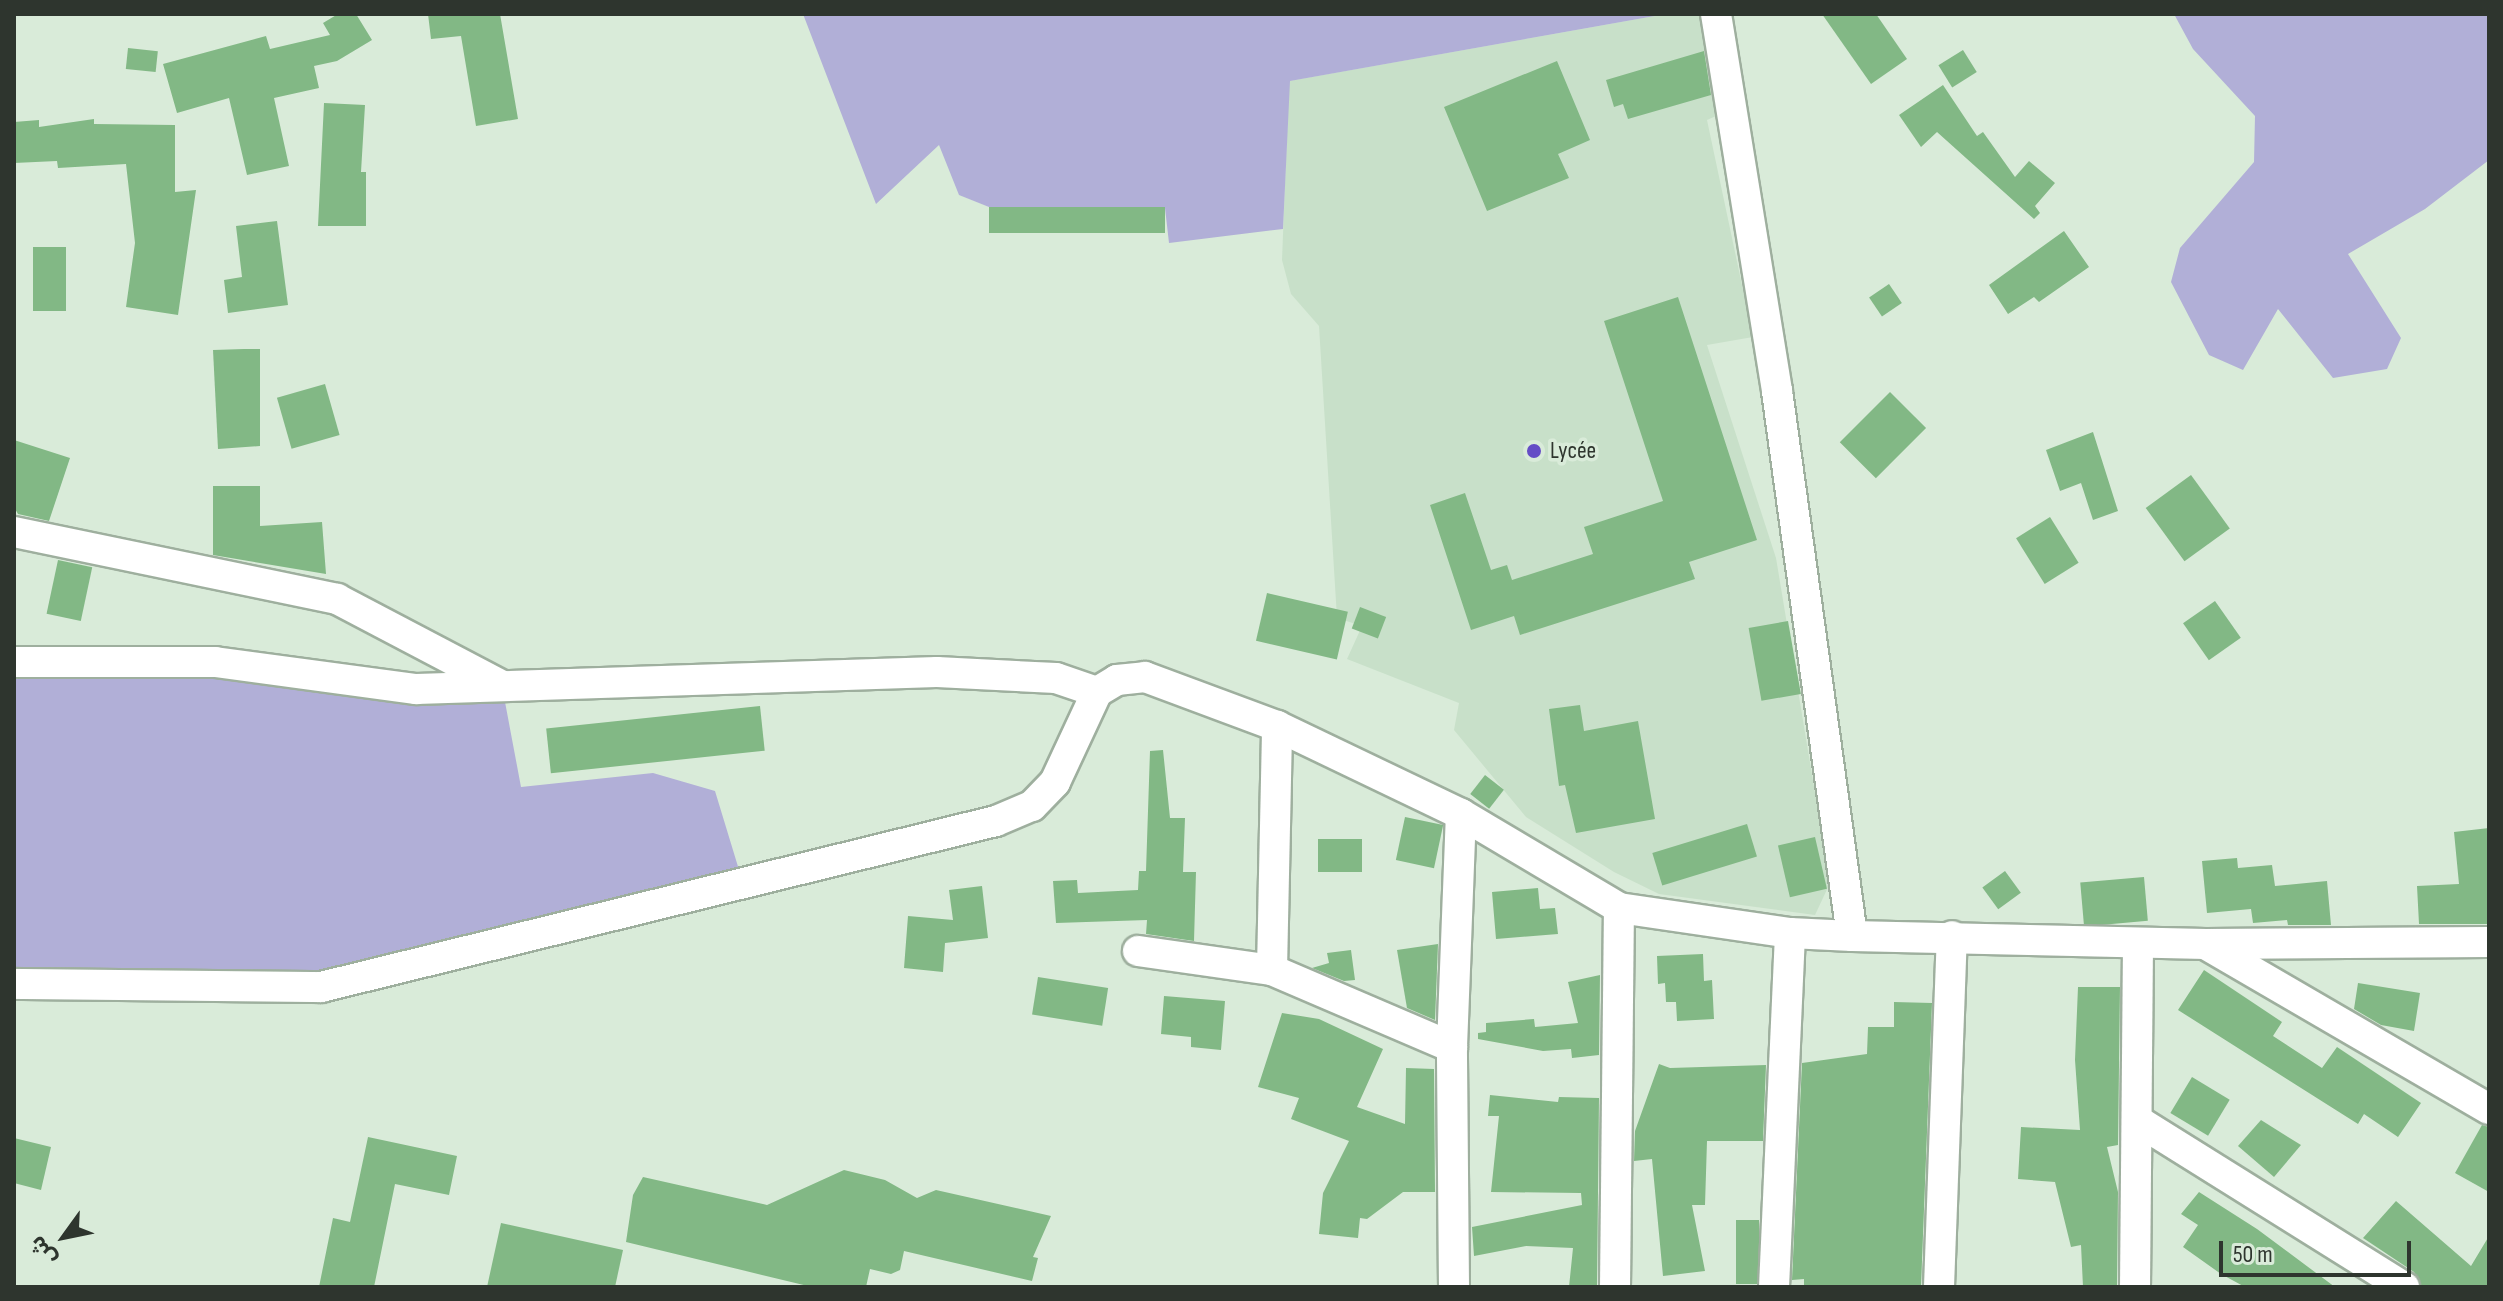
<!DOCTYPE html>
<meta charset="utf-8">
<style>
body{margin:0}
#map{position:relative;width:2503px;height:1301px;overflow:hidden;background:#d9ebd9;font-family:"Sofia Sans Condensed","Noto Sans Arabic",sans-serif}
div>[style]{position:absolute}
.built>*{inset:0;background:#c8e0c9}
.green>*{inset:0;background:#b1afd7}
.building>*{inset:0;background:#82b885;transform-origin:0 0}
.roads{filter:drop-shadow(2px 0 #9eaf9e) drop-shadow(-2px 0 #9eaf9e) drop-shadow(0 2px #9eaf9e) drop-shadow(0 -2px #9eaf9e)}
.minor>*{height:30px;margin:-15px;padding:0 15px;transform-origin:15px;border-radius:15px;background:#fff}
.dots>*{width:22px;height:22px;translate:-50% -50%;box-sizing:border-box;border:4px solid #d9ebd9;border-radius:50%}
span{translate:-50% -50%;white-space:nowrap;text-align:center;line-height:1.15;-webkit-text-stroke:7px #d9ebd9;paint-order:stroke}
.poi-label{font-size:24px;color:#2e352e}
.left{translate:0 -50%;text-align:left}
.frame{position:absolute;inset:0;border:16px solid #2e352e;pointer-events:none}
.north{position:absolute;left:24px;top:1197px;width:80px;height:80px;-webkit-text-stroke:6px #d9ebd9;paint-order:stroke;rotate:237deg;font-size:22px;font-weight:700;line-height:32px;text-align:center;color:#2e352e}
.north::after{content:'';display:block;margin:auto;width:28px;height:36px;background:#2e352e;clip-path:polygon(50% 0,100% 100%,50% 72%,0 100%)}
.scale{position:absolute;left:2219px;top:1241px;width:192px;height:36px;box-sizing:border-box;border:4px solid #2e352e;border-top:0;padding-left:10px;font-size:24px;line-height:28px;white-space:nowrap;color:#2e352e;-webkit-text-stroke:6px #d9ebd9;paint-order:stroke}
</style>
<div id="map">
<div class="built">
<div style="clip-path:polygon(1666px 14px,1699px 14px,1716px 116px,1707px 120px,1753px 337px,1707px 345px,1776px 558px,1830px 883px,1815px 915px,1659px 894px,1614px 872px,1526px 817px,1454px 730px,1459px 703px,1347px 659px,1362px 626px,1337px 618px,1319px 326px,1291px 294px,1282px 260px,1289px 81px)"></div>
</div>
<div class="green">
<div style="clip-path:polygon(803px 14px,1666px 14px,1290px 81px,1283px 229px,1169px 243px,1165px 208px,989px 207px,959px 195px,939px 145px,876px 204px)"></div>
<div style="clip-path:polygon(2174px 14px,2489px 14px,2489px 160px,2425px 209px,2348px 254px,2401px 338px,2387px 369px,2333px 378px,2278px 309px,2243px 370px,2209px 355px,2171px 282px,2180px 248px,2254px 162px,2255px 116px,2193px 49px)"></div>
<div style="clip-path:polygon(14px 662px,502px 686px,521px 787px,653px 773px,715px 791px,743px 883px,321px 987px,14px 984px)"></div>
</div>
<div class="building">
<div style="clip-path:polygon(338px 14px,356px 14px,372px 40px,337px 61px,314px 66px,319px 88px,274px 98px,289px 166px,247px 175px,229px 98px,177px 113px,163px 64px,266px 36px,270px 49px,330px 35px,323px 23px)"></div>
<div style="clip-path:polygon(428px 14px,500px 14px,518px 119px,476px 126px,461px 36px,431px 39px)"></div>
<div style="clip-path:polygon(1822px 14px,1876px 14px,1907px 59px,1871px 84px)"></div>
<div style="left:128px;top:48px;width:30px;height:21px;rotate:6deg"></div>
<div style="left:1963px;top:50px;width:26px;height:29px;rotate:58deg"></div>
<div style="clip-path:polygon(1704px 51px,1711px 95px,1628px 119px,1623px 104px,1614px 107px,1606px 80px)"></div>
<div style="clip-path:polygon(1557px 61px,1590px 140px,1558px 154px,1569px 178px,1487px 211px,1444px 107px)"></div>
<div style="clip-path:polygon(1943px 85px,1977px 136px,1983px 132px,2015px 177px,2029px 161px,2055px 183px,2035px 206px,2040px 213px,2034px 219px,1937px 132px,1921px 147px,1899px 115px)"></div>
<div style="clip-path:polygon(324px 103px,365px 105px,361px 172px,366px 172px,366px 226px,318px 226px)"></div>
<div style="clip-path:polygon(94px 119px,94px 124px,175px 125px,175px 192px,196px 190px,178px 315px,126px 307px,135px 243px,126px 164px,58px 168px,57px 161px,14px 163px,14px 122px,39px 120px,39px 127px)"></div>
<div style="left:989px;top:207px;width:176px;height:26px"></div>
<div style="clip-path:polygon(277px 221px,288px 305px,228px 313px,224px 280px,242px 277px,236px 226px)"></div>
<div style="clip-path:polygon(2064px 231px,2089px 267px,2039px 302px,2034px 297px,2008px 314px,1989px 285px)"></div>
<div style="left:33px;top:247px;width:33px;height:64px"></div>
<div style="left:1889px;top:284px;width:23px;height:24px;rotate:56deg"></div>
<div style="clip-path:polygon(1678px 297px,1757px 540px,1689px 562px,1695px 579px,1520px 635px,1514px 616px,1471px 630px,1430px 505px,1465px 493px,1491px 570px,1507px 565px,1512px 580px,1593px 554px,1584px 527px,1663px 501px,1604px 321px)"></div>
<div style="clip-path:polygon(244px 349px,260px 349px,260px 446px,218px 449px,213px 350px)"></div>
<div style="left:325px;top:384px;width:53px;height:50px;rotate:74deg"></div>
<div style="left:1890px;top:392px;width:51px;height:71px;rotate:45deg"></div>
<div style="clip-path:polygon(2093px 432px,2118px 511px,2093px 520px,2081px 483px,2060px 491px,2046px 450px)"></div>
<div style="clip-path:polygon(14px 440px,70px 458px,49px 521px,18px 514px,14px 507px)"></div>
<div style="left:2191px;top:475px;width:66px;height:56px;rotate:54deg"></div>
<div style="clip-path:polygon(213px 486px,260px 486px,260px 526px,322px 522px,326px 574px,213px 555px)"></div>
<div style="left:2050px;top:517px;width:54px;height:40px;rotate:58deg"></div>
<div style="left:58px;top:560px;width:35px;height:55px;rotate:12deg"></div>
<div style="left:1267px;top:593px;width:83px;height:49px;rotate:13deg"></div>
<div style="left:2215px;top:601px;width:45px;height:39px;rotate:55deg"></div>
<div style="left:1360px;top:607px;width:28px;height:23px;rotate:21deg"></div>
<div style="left:1788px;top:621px;width:74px;height:40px;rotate:80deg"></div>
<div style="clip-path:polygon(1580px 705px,1584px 731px,1638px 721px,1655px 819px,1576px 833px,1565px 785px,1559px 786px,1549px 709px)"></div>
<div style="left:760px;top:706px;width:45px;height:215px;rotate:84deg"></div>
<div style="clip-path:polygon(1163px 750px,1170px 818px,1185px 818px,1183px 872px,1196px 872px,1194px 941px,1146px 934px,1147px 920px,1056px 923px,1053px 881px,1077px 880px,1078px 893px,1138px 890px,1139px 871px,1146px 871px,1150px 751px)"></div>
<div style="left:1485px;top:775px;width:24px;height:24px;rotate:38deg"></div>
<div style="left:1405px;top:817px;width:39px;height:44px;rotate:12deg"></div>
<div style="left:1747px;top:824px;width:34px;height:99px;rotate:73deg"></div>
<div style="clip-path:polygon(2489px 828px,2489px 924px,2419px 924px,2417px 886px,2459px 884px,2454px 832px)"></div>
<div style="left:1815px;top:837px;width:53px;height:38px;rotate:77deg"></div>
<div style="left:1362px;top:839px;width:33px;height:44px;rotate:90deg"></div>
<div style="clip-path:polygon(2237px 858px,2238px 868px,2272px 865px,2275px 886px,2327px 881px,2331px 925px,2288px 925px,2287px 920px,2253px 923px,2251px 909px,2207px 913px,2202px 861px)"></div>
<div style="left:2005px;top:871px;width:27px;height:28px;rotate:54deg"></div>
<div style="left:2144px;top:877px;width:44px;height:64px;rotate:85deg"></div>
<div style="clip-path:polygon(982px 886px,988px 938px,945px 943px,943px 972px,904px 968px,908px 916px,953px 920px,949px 890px)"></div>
<div style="clip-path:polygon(1538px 888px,1540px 909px,1555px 908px,1558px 934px,1496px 939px,1492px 892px)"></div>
<div style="clip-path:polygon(1438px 944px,1435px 1020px,1407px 1008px,1397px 950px)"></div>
<div style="clip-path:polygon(1351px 950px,1355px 980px,1344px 981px,1312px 968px,1329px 963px,1327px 953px)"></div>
<div style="clip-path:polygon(1703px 954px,1704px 981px,1712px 980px,1714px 1019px,1677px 1021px,1676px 1002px,1666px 1002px,1665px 983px,1658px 984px,1657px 956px)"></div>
<div style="clip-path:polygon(2204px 970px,2282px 1022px,2273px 1036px,2322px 1068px,2337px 1047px,2421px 1103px,2398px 1137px,2364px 1114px,2358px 1124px,2178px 1010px)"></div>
<div style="clip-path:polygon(1600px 975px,1599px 1055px,1572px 1058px,1571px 1049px,1543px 1051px,1478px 1039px,1478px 1033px,1486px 1032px,1486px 1023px,1534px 1019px,1535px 1027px,1578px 1023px,1568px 982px)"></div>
<div style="left:1038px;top:977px;width:71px;height:38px;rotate:9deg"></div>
<div style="clip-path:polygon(2358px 983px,2420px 993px,2414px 1031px,2381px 1025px,2354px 1009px)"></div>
<div style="clip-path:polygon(2078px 987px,2120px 987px,2118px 1145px,2107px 1147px,2118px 1192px,2117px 1287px,2083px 1287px,2081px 1245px,2071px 1247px,2055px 1182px,2018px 1179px,2021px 1127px,2080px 1130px,2075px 1060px)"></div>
<div style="clip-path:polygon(1164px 996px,1225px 1001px,1221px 1050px,1191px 1047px,1191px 1037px,1161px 1034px)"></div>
<div style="clip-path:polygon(1894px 1002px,1932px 1003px,1921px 1287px,1804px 1287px,1804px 1279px,1792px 1280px,1802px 1063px,1867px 1054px,1868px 1027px,1894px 1027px)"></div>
<div style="clip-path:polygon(1282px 1013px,1319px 1019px,1383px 1049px,1357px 1107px,1405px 1124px,1406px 1068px,1434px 1069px,1435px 1192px,1403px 1192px,1367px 1219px,1360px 1218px,1358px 1238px,1319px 1234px,1323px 1193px,1349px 1141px,1291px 1119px,1299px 1098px,1258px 1087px)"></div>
<div style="clip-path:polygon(1659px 1064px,1670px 1068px,1766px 1065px,1763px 1141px,1707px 1141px,1705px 1205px,1692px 1205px,1705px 1271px,1663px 1276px,1652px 1159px,1634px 1161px,1635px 1131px)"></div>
<div style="left:2192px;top:1077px;width:44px;height:42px;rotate:31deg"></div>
<div style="clip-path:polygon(1490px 1095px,1558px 1102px,1559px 1097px,1599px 1098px,1597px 1287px,1569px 1287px,1573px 1248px,1526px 1246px,1474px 1256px,1472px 1227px,1582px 1205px,1581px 1193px,1491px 1192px,1499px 1116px,1488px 1116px)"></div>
<div style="clip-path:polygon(2261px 1120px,2301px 1145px,2274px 1177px,2238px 1146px)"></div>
<div style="clip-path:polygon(2482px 1125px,2489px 1127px,2489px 1192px,2455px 1173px)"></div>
<div style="clip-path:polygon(368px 1137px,457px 1156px,449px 1195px,395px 1184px,374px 1287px,319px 1287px,333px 1218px,350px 1222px)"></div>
<div style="clip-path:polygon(14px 1138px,51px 1147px,41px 1190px,14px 1183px)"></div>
<div style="clip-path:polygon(844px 1170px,885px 1180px,917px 1198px,936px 1190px,1051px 1216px,1033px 1257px,1038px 1258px,1032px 1281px,904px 1251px,900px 1270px,891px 1274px,870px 1269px,866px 1287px,812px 1287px,626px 1242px,633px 1195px,643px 1177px,767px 1205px)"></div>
<div style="clip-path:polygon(2199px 1192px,2257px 1229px,2335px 1287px,2245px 1287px,2221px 1274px,2183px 1247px,2198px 1225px,2181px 1214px)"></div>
<div style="clip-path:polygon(2396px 1201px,2471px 1266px,2489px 1236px,2489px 1287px,2422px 1287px,2414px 1272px,2363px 1238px)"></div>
<div style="left:1736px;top:1220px;width:23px;height:64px"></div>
<div style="clip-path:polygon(501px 1223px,623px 1250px,615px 1287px,487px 1287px)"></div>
</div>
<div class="roads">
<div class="minor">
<div style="left:1716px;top:14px;width:382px;rotate:80.8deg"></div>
<div style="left:1777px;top:391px;width:550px;rotate:82.16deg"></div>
<div style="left:14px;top:532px;width:330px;rotate:11.7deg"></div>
<div style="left:337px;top:599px;width:185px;rotate:27.7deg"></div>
<div style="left:14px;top:662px;width:201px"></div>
<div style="left:215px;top:662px;width:203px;rotate:7.7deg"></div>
<div style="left:416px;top:689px;width:521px;rotate:-1.87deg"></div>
<div style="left:937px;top:672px;width:119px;rotate:2.9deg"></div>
<div style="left:1056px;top:678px;width:43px;rotate:18.9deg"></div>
<div style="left:2207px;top:945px;width:326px;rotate:30.2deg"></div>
<div style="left:1138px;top:951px;width:135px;rotate:8.1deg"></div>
<div style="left:1272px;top:970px;width:196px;rotate:23.2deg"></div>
<div style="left:1272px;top:970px;width:244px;rotate:-88.8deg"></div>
<div style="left:14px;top:984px;width:307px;rotate:0.6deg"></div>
<div style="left:321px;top:987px;width:695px;rotate:-13.82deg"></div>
<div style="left:996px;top:821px;width:39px;rotate:-23deg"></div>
<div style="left:1032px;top:806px;width:33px;rotate:-46deg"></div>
<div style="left:1055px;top:782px;width:99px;rotate:-65deg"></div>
<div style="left:1097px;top:692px;width:23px;rotate:-31deg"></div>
<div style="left:1117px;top:680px;width:28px;rotate:-6deg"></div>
<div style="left:1145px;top:677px;width:141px;rotate:20.4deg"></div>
<div style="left:1277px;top:726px;width:204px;rotate:25.6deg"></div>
<div style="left:1461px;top:814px;width:184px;rotate:30.7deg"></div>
<div style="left:1619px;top:908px;width:173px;rotate:8.3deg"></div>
<div style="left:1790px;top:933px;width:62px;rotate:2.8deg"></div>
<div style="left:1852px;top:936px;width:354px;rotate:1.3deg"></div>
<div style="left:2206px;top:944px;width:283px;rotate:-0.4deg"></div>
<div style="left:2138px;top:1121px;width:314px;rotate:32deg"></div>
<div style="left:1454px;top:1287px;width:240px;rotate:-90.5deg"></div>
<div style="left:1452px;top:1047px;width:233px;rotate:-87.8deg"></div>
<div style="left:1615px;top:1287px;width:379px;rotate:-89.4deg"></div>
<div style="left:1774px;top:1287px;width:354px;rotate:-87.4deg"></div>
<div style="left:1939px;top:1287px;width:351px;rotate:-87.9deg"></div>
<div style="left:2135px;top:1287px;width:344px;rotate:-89.5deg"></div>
</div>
</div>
<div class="dots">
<div style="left:1534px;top:451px;background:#654dc6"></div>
</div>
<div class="poi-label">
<span class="left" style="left:1550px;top:451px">Lycée</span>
</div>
<div class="frame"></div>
<div class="north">ش</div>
<div class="scale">50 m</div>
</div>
